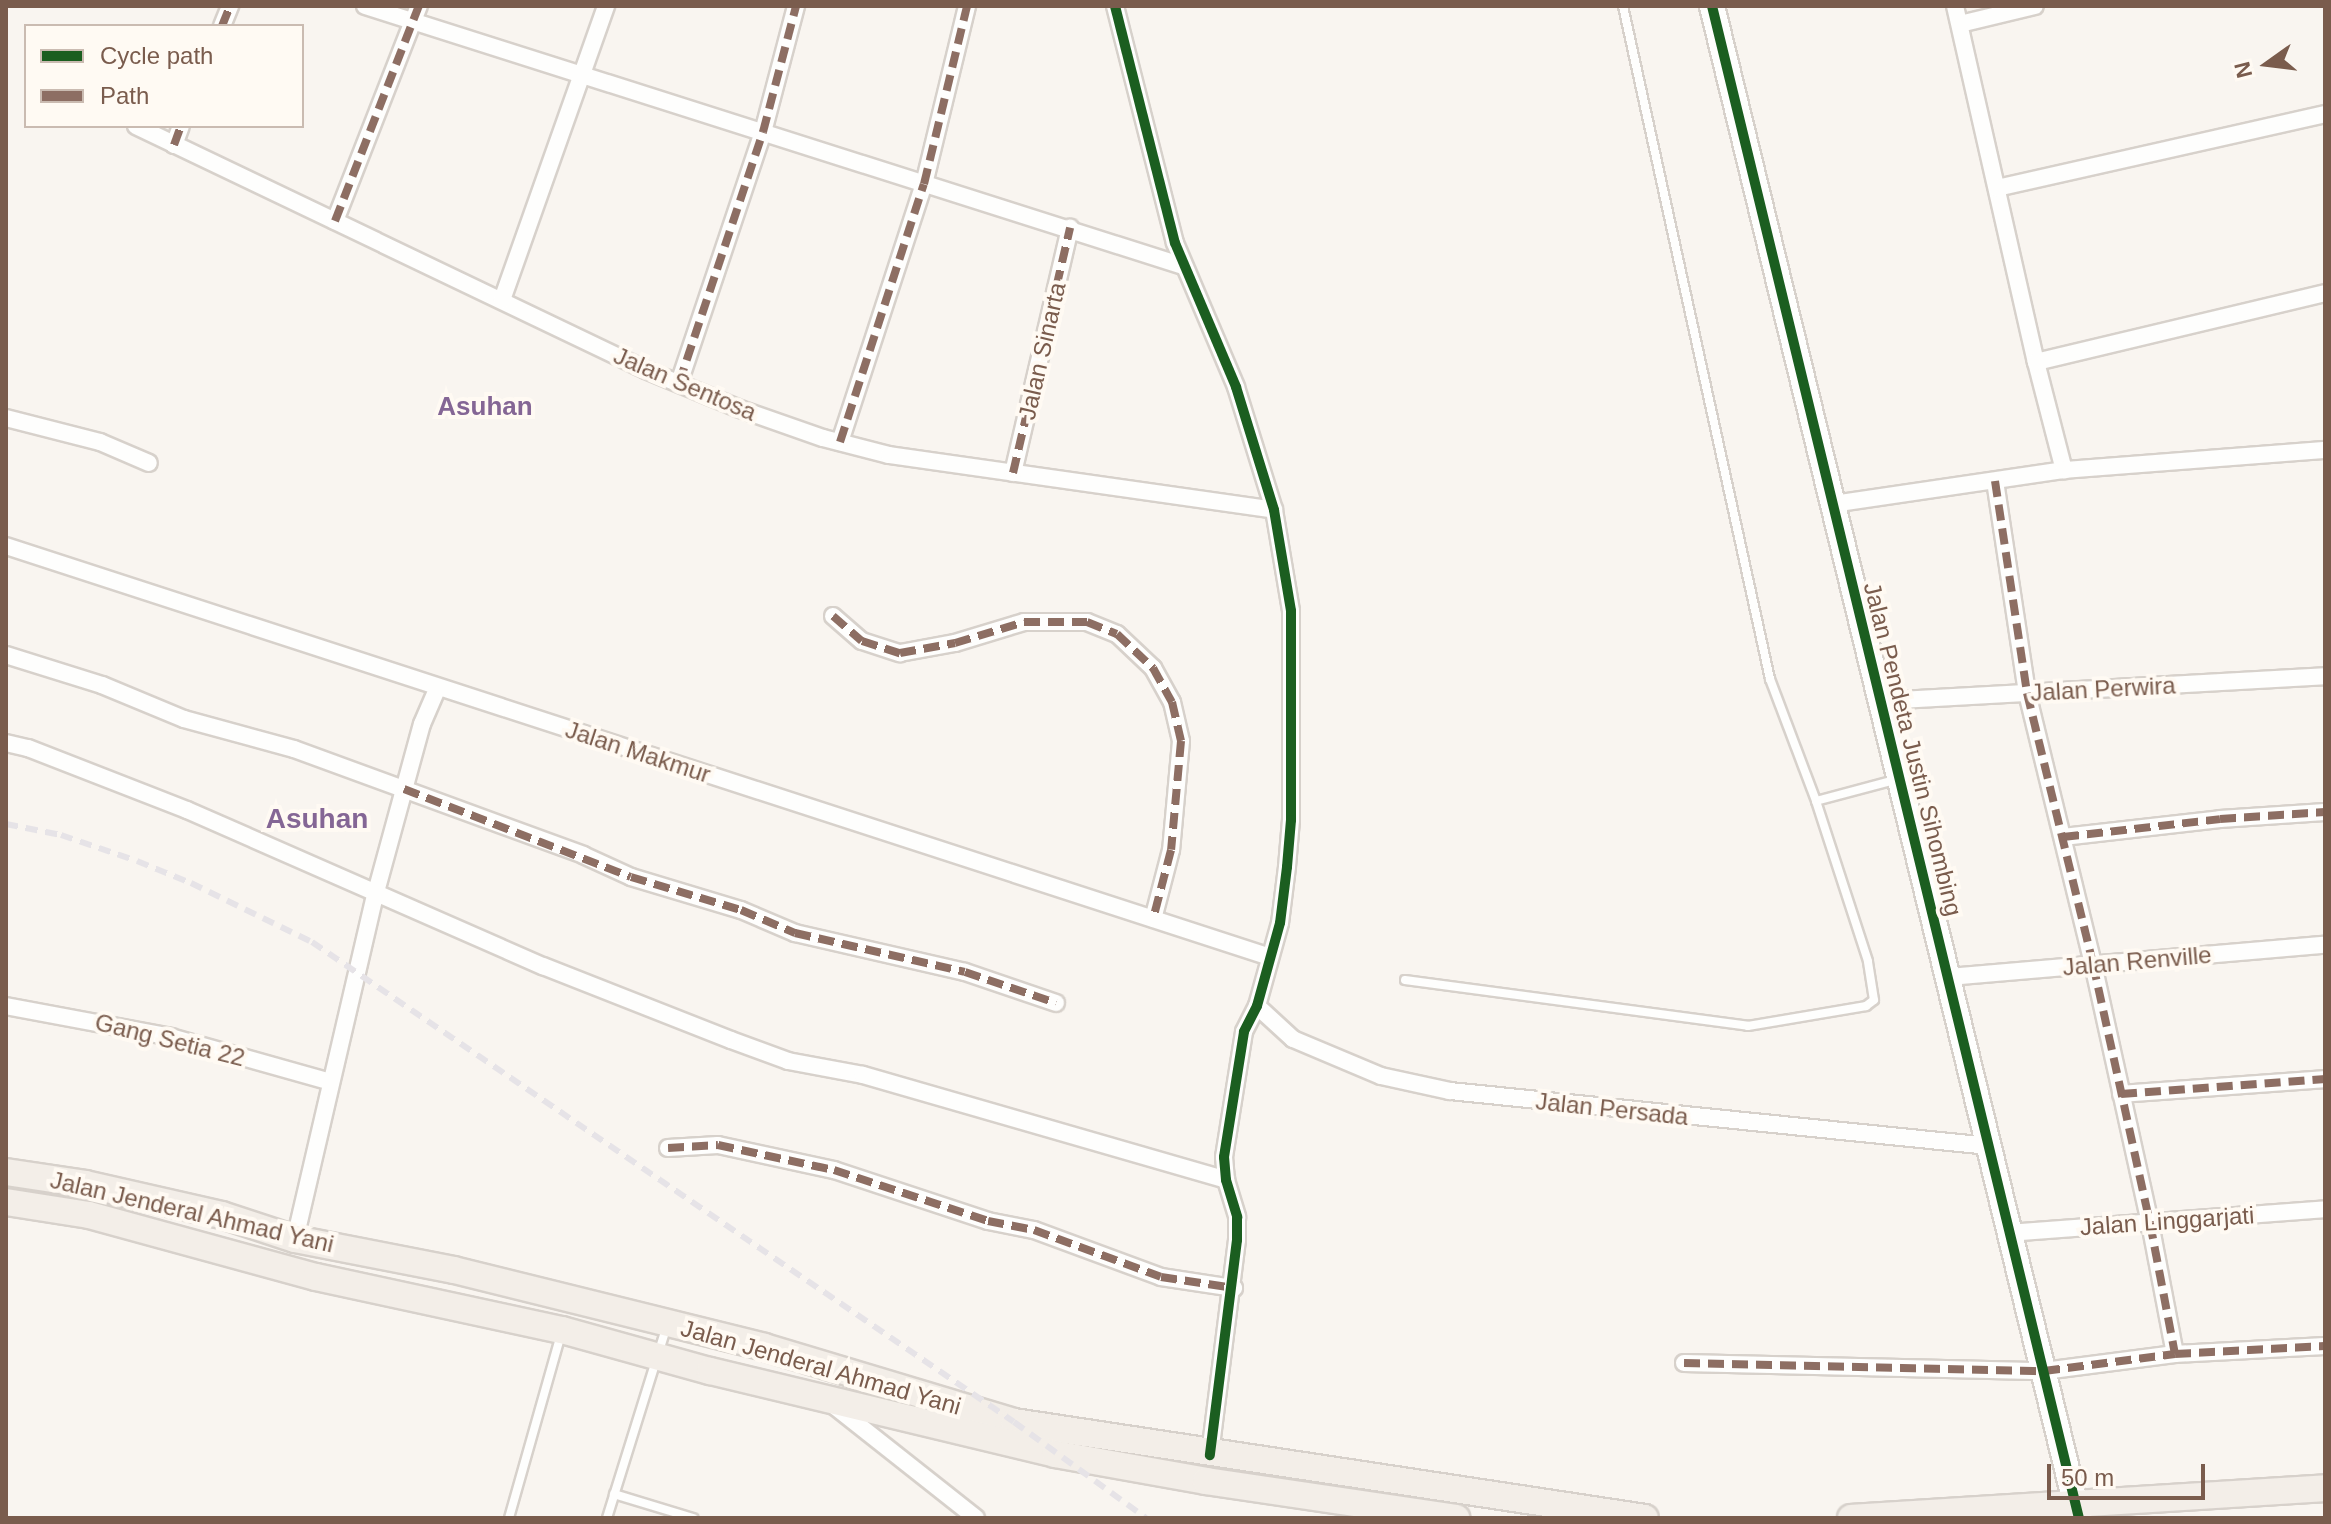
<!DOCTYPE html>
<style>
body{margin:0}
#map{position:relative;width:2331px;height:1524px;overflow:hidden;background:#f9f5f0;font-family:Arial,sans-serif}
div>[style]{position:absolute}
.roads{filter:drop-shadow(2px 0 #d7d1cb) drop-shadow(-2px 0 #d7d1cb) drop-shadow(0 2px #d7d1cb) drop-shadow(0 -2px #d7d1cb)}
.lane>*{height:8px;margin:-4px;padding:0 4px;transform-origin:4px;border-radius:4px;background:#fefefd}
.street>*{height:16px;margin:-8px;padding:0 8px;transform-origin:8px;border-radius:8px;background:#fefefd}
.secondary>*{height:24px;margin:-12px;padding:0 12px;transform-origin:12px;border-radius:12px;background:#fefefd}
.primary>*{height:26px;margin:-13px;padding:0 13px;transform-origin:13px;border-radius:13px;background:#f3eee8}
.rail>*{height:6px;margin-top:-3px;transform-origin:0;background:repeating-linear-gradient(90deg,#e6e3e7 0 12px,transparent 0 20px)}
.quiet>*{height:8px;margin-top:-4px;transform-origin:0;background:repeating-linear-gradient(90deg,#8d6e63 0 16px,transparent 0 24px)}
.cycleway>*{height:10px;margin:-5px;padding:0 5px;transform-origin:5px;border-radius:5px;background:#1b5e20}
span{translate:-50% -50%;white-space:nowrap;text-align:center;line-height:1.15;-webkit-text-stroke:8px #fffaf3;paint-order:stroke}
.street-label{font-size:24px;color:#7a5c4d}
.neighbourhood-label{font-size:26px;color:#846695;font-weight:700}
.quarter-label{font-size:28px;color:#846695;font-weight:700}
.frame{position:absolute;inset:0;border:8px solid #7a5c4d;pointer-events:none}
.legend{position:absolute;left:24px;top:24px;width:280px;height:104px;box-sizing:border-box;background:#fffaf3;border:2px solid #cabbb1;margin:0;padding:10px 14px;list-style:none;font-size:24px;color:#7a5c4d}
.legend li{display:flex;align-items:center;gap:16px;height:40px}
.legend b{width:40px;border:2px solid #cabbb1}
.north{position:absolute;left:2227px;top:24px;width:80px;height:80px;-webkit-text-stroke:6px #fffaf3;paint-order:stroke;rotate:256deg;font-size:22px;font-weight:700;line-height:32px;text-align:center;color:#7a5c4d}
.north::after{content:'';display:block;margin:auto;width:28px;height:36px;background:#7a5c4d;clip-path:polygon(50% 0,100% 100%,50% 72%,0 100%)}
.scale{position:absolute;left:2047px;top:1464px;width:158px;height:36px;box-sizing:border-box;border:4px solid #7a5c4d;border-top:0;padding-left:10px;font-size:24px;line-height:28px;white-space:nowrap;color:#7a5c4d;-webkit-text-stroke:6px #fffaf3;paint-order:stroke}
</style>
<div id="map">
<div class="roads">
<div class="lane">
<div style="left:1623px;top:6px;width:689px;rotate:77.68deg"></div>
<div style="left:1770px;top:679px;width:130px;rotate:69.3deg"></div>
<div style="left:1405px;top:980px;width:346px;rotate:7.6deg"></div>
<div style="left:1748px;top:1026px;width:120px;rotate:-9.6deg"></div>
<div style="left:1866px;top:1006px;width:10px;rotate:-37deg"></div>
<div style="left:1874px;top:1000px;width:39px;rotate:-99deg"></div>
<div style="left:1868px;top:961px;width:168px;rotate:-108deg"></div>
<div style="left:1816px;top:801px;width:82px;rotate:-14.9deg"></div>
<div style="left:614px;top:1494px;width:83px;rotate:16.9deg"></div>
<div style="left:509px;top:1518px;width:191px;rotate:-74.2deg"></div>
<div style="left:607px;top:1518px;width:199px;rotate:-72.7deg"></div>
</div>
<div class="street">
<div style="left:365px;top:6px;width:858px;rotate:17.63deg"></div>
<div style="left:1115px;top:6px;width:244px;rotate:75.8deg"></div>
<div style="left:1175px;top:243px;width:156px;rotate:67deg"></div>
<div style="left:1236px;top:387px;width:129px;rotate:72.8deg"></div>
<div style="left:1274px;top:510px;width:102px;rotate:80.4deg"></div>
<div style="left:1291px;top:611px;width:209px;rotate:90deg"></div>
<div style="left:1291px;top:820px;width:47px;rotate:94.9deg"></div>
<div style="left:1287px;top:867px;width:56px;rotate:97.1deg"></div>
<div style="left:1280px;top:923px;width:86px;rotate:105.5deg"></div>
<div style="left:1257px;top:1006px;width:29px;rotate:117deg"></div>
<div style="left:1244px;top:1032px;width:127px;rotate:99.1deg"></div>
<div style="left:1224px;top:1157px;width:23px;rotate:85deg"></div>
<div style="left:1226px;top:1180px;width:39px;rotate:73deg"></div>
<div style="left:1237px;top:1217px;width:23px;rotate:90deg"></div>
<div style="left:1237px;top:1240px;width:217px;rotate:97.2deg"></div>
<div style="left:1955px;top:6px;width:365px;rotate:77.2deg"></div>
<div style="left:2036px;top:362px;width:112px;rotate:75.5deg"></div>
<div style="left:1960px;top:24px;width:77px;rotate:-13.5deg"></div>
<div style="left:222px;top:26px;width:22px;rotate:-68deg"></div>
<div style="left:136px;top:126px;width:565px;rotate:25.57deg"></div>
<div style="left:646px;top:370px;width:102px;rotate:22.5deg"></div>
<div style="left:740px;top:409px;width:88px;rotate:19.3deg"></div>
<div style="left:823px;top:438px;width:68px;rotate:14.4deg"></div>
<div style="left:889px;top:455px;width:389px;rotate:8.1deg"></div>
<div style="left:174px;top:145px;width:20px;rotate:-70deg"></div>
<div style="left:1997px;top:188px;width:336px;rotate:-12.7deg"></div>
<div style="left:335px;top:221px;width:231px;rotate:-68.7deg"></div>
<div style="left:502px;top:300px;width:312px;rotate:-70.5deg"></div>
<div style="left:2036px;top:362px;width:297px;rotate:-13.4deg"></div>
<div style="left:679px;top:383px;width:265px;rotate:-71.5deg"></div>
<div style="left:763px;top:132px;width:130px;rotate:-75.3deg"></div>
<div style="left:6px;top:418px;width:97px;rotate:14.3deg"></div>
<div style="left:100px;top:442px;width:53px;rotate:23.2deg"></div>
<div style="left:840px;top:442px;width:271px;rotate:-72deg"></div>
<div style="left:924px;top:184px;width:183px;rotate:-76.4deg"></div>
<div style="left:1013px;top:473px;width:252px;rotate:-76.9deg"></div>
<div style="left:1995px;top:481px;width:214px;rotate:81.4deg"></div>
<div style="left:2027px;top:693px;width:279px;rotate:76.3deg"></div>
<div style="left:2093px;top:964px;width:265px;rotate:77.6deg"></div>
<div style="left:2150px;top:1223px;width:133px;rotate:79.2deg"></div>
<div style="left:1833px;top:504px;width:233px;rotate:-8.4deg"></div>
<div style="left:2064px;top:470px;width:262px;rotate:-4.4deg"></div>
<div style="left:6px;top:546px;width:1329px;rotate:18.01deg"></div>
<div style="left:833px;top:616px;width:38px;rotate:41deg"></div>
<div style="left:862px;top:641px;width:40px;rotate:18deg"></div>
<div style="left:900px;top:653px;width:56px;rotate:-10.3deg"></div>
<div style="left:955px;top:643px;width:72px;rotate:-16.9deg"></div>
<div style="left:1024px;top:622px;width:63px"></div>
<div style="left:1087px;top:622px;width:32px;rotate:22deg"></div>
<div style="left:1117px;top:634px;width:50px;rotate:43.4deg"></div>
<div style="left:1153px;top:668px;width:39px;rotate:61deg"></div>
<div style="left:1172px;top:702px;width:40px;rotate:77deg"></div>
<div style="left:1181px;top:741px;width:109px;rotate:95.2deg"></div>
<div style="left:1171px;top:850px;width:71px;rotate:104.6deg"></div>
<div style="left:6px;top:655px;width:101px;rotate:17.4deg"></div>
<div style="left:102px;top:685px;width:89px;rotate:22.5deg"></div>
<div style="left:184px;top:719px;width:114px;rotate:15.3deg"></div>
<div style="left:294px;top:749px;width:308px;rotate:20.1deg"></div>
<div style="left:583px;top:855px;width:53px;rotate:24.6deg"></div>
<div style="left:631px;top:877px;width:115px;rotate:16.7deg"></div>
<div style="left:741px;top:910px;width:59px;rotate:23.1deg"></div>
<div style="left:795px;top:933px;width:174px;rotate:12.9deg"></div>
<div style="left:965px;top:972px;width:96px;rotate:18.8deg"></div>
<div style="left:1881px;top:701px;width:445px;rotate:-3.2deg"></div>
<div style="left:6px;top:743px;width:23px;rotate:13deg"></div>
<div style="left:28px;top:748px;width:171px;rotate:21.3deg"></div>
<div style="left:187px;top:810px;width:389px;rotate:23.7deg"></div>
<div style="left:543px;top:966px;width:202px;rotate:21.5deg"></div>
<div style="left:731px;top:1040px;width:61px;rotate:20.2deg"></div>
<div style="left:788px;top:1061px;width:76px;rotate:10.6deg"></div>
<div style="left:863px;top:1075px;width:378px;rotate:16.1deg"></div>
<div style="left:2063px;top:837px;width:158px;rotate:-6.5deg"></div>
<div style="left:2220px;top:819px;width:105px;rotate:-3.8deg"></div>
<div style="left:1948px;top:977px;width:378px;rotate:-4.9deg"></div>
<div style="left:6px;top:1006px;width:168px;rotate:10.6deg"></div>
<div style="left:171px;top:1037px;width:166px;rotate:15.7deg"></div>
<div style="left:1257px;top:1006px;width:49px;rotate:42.5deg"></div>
<div style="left:1293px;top:1039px;width:95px;rotate:22.8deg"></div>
<div style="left:1381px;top:1076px;width:71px;rotate:12.3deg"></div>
<div style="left:1450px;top:1091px;width:542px;rotate:5.83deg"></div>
<div style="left:2121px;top:1094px;width:205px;rotate:-4.2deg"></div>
<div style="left:668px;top:1148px;width:50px;rotate:-3.4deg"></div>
<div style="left:718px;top:1145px;width:119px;rotate:12.2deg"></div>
<div style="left:834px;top:1170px;width:162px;rotate:18.3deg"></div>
<div style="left:988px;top:1221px;width:47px;rotate:11.1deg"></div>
<div style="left:1034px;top:1230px;width:135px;rotate:20.3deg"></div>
<div style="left:1161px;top:1277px;width:74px;rotate:8.6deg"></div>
<div style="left:2009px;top:1233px;width:317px;rotate:-4.3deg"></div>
<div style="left:295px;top:1239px;width:356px;rotate:-76.9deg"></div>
<div style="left:376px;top:892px;width:174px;rotate:-74.7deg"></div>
<div style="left:422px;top:724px;width:40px;rotate:-66.6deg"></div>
<div style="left:1684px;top:1363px;width:360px;rotate:1.3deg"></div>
<div style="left:2044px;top:1371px;width:132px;rotate:-7.4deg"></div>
<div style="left:2175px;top:1354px;width:150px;rotate:-3.1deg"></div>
<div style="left:833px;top:1405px;width:182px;rotate:38.3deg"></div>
</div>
<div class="secondary">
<div style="left:1712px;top:6px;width:1556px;rotate:76.36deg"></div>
</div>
<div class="primary">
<div style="left:6px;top:1172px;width:80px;rotate:8.6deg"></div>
<div style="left:85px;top:1184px;width:140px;rotate:12.8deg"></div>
<div style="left:222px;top:1215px;width:77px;rotate:18.2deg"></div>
<div style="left:295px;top:1239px;width:162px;rotate:11deg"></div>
<div style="left:454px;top:1270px;width:319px;rotate:13.9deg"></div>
<div style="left:764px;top:1347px;width:261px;rotate:16.7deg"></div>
<div style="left:1014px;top:1422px;width:638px;rotate:8.65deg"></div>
<div style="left:6px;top:1202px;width:84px;rotate:8.9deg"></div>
<div style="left:89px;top:1215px;width:235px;rotate:15.3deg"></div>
<div style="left:316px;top:1277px;width:252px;rotate:12.2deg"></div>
<div style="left:562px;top:1330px;width:154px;rotate:15.5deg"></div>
<div style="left:710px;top:1371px;width:355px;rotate:13.5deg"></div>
<div style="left:1055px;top:1454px;width:153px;rotate:10.1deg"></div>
<div style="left:1206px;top:1481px;width:253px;rotate:8.4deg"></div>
<div style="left:1851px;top:1518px;width:475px;rotate:-3.6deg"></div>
</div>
</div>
<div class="rail">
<div style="left:6px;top:824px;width:56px;rotate:11.3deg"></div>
<div style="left:61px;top:835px;width:80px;rotate:18.9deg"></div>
<div style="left:137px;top:861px;width:58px;rotate:22.2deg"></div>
<div style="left:191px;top:883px;width:135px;rotate:26deg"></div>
<div style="left:312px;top:942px;width:850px;rotate:34.36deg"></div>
<div style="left:1014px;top:1422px;width:163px;rotate:36deg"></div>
</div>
<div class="quiet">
<div style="left:222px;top:26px;width:22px;rotate:-68deg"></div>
<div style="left:174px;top:145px;width:20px;rotate:-70deg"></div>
<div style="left:335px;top:221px;width:231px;rotate:-68.7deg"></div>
<div style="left:679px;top:383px;width:265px;rotate:-71.5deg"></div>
<div style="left:763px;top:132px;width:130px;rotate:-75.3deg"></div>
<div style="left:840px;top:442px;width:271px;rotate:-72deg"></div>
<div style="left:924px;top:184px;width:183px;rotate:-76.4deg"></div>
<div style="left:1013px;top:473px;width:252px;rotate:-76.9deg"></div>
<div style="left:1995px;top:481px;width:214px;rotate:81.4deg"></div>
<div style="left:2027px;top:693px;width:279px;rotate:76.3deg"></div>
<div style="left:2093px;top:964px;width:265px;rotate:77.6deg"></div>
<div style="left:2150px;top:1223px;width:133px;rotate:79.2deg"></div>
<div style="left:833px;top:616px;width:38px;rotate:41deg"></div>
<div style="left:862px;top:641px;width:40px;rotate:18deg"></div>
<div style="left:900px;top:653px;width:56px;rotate:-10.3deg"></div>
<div style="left:955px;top:643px;width:72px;rotate:-16.9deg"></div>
<div style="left:1024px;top:622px;width:63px"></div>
<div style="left:1087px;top:622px;width:32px;rotate:22deg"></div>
<div style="left:1117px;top:634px;width:50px;rotate:43.4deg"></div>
<div style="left:1153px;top:668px;width:39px;rotate:61deg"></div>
<div style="left:1172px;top:702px;width:40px;rotate:77deg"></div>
<div style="left:1181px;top:741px;width:109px;rotate:95.2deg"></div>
<div style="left:1171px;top:850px;width:71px;rotate:104.6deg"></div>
<div style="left:404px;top:789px;width:243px;rotate:21.2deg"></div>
<div style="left:631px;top:877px;width:115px;rotate:16.7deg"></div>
<div style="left:741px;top:910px;width:59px;rotate:23.1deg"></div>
<div style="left:795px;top:933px;width:174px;rotate:12.9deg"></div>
<div style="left:965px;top:972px;width:96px;rotate:18.8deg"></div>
<div style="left:2063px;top:837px;width:158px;rotate:-6.5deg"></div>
<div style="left:2220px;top:819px;width:105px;rotate:-3.8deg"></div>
<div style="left:2121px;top:1094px;width:205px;rotate:-4.2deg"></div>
<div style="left:668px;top:1148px;width:50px;rotate:-3.4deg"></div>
<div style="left:718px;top:1145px;width:119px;rotate:12.2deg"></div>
<div style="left:834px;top:1170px;width:162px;rotate:18.3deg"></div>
<div style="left:988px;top:1221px;width:47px;rotate:11.1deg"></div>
<div style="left:1034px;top:1230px;width:135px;rotate:20.3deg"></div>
<div style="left:1161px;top:1277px;width:74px;rotate:8.6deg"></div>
<div style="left:1684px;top:1363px;width:360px;rotate:1.3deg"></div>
<div style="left:2044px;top:1371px;width:132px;rotate:-7.4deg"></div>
<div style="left:2175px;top:1354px;width:150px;rotate:-3.1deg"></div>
</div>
<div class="cycleway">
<div style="left:1115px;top:6px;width:244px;rotate:75.8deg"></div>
<div style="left:1175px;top:243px;width:156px;rotate:67deg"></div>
<div style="left:1236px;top:387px;width:129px;rotate:72.8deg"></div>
<div style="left:1274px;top:510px;width:102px;rotate:80.4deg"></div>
<div style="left:1291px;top:611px;width:209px;rotate:90deg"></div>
<div style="left:1291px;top:820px;width:47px;rotate:94.9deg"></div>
<div style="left:1287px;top:867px;width:56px;rotate:97.1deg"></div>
<div style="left:1280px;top:923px;width:86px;rotate:105.5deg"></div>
<div style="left:1257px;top:1006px;width:29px;rotate:117deg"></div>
<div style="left:1244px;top:1032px;width:127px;rotate:99.1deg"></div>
<div style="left:1224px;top:1157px;width:23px;rotate:85deg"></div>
<div style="left:1226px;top:1180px;width:39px;rotate:73deg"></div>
<div style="left:1237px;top:1217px;width:23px;rotate:90deg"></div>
<div style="left:1237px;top:1240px;width:217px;rotate:97.2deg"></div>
<div style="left:1712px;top:6px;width:1556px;rotate:76.36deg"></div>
</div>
<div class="street-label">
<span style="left:1042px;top:351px;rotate:-77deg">Jalan Sinarta</span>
<span style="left:685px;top:384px;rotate:23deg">Jalan Sentosa</span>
<span style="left:2103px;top:689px;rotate:-3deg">Jalan Perwira</span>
<span style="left:1913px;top:749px;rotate:76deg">Jalan Pendeta Justin Sihombing</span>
<span style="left:638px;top:752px;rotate:18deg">Jalan Makmur</span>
<span style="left:2137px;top:961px;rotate:-5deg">Jalan Renville</span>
<span style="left:170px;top:1040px;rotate:14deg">Gang Setia 22</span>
<span style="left:1612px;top:1109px;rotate:6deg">Jalan Persada</span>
<span style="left:192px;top:1212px;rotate:13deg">Jalan Jenderal Ahmad Yani</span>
<span style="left:2167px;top:1221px;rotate:-4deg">Jalan Linggarjati</span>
<span style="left:821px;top:1367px;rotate:16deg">Jalan Jenderal Ahmad Yani</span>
</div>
<div class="neighbourhood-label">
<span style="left:485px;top:407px">Asuhan</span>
</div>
<div class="quarter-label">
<span style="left:317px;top:819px">Asuhan</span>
</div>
<div class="frame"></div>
<ul class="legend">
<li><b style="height:10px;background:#1b5e20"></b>Cycle path</li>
<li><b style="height:10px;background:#8d6e63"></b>Path</li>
</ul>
<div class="north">N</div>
<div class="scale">50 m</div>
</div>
